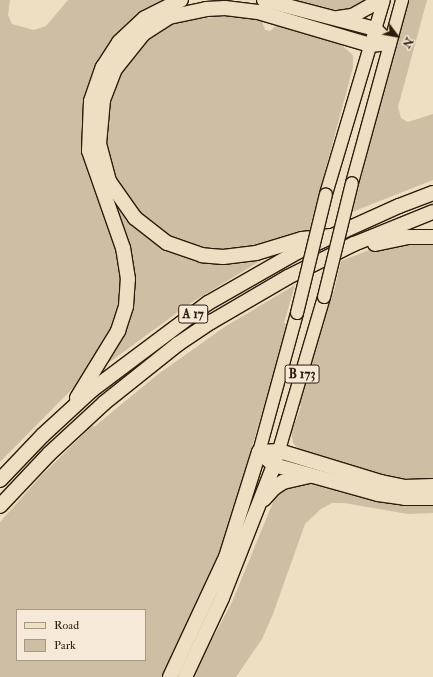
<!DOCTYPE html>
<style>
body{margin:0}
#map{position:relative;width:433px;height:677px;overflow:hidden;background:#eedfc2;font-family:"IM FELL Double Pica",serif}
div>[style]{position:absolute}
.green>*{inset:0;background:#cebea3}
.roads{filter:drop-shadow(1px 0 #301a0d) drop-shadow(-1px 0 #301a0d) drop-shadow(0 1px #301a0d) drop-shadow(0 -1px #301a0d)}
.primary>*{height:12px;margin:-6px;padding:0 6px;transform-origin:6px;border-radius:6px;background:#eedfc2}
.highway>*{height:14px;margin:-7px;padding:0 7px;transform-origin:7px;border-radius:7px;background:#eedfc2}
.bridges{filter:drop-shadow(1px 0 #301a0d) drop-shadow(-1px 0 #301a0d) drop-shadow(0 1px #301a0d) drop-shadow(0 -1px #301a0d)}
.primary-bridge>*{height:12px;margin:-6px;padding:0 6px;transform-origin:6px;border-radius:6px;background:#eedfc2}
span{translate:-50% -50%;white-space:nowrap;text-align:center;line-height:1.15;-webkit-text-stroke:3.5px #f4ead7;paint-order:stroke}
.shield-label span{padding:1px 3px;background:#f4ead7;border:1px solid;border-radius:3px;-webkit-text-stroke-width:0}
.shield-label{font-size:13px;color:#301a0d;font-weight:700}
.legend{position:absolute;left:16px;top:609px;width:130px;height:52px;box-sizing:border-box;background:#f4ead7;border:1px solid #a69786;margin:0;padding:5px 7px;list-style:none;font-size:12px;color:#301a0d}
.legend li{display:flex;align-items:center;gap:8px;height:20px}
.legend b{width:20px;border:1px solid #a69786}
.north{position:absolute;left:377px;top:16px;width:40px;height:40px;-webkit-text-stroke:3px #f4ead7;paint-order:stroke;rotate:122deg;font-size:11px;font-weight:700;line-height:16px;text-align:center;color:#301a0d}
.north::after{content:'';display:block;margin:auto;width:14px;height:18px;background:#301a0d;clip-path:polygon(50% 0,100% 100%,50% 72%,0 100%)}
</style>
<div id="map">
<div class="green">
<div style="clip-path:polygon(0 0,10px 0,8px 15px,12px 24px,34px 30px,46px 26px,68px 0,171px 0,92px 85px,123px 265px,118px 319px,86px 375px,0 462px)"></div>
<div style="clip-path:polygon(287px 0,368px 0,347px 11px,309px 6px)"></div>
<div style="clip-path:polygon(408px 0,427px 0,398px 107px,401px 118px,408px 122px,433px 114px,433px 180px,352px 212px)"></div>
<div style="clip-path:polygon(225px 16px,262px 21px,265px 30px,270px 31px,277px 25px,339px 43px,353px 55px,353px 67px,309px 231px,263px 248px,216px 253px,187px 247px,188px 242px,163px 234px,141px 216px,116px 178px,109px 161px,106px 125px,110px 98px,116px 80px,140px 42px,170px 22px)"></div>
<div style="clip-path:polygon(108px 191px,160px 243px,265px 258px,189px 304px,107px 364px,128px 319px)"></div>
<div style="clip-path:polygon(433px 241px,433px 480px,413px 482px,388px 477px,299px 449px,293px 443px,291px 431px,297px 418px,301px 406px,298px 402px,331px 293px,334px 291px,341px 261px,377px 247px)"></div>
<div style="clip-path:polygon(evenodd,295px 285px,284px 323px,288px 324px,227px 532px,195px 616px,164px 677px,0 677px,0 522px,42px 475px,92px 426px,94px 427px,157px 375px,226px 326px,295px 285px,17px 610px,145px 610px,145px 660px,17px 660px,17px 610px)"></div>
<div style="clip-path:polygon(298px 480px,433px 504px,433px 513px,408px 514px,344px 503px,332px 503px,321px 509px,305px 524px,273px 614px,262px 639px,236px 677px,192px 677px,232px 602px,276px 495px)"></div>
</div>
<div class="roads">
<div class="primary">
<div style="left:352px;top:183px;width:190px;rotate:-74.7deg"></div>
<div style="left:326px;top:194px;width:202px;rotate:-73.4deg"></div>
<div style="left:259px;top:452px;width:144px;rotate:-74.7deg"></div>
<div style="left:276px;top:460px;width:170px;rotate:-73.6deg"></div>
</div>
<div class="highway">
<div style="left:264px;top:0;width:115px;rotate:14.6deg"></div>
<div style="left:375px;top:29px;width:20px;rotate:45deg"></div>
<div style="left:338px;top:18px;width:14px;rotate:-8deg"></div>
<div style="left:352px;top:16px;width:23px;rotate:-29deg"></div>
<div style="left:372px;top:5px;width:6px;rotate:-51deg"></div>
<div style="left:331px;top:236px;width:29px;rotate:174deg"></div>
<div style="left:302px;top:239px;width:48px;rotate:163.1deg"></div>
<div style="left:256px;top:253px;width:33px;rotate:173deg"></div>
<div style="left:223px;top:257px;width:21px;rotate:-175deg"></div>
<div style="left:202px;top:255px;width:37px;rotate:-161deg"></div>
<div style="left:167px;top:243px;width:41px;rotate:-142deg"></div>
<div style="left:135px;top:218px;width:45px;rotate:-125.1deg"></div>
<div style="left:109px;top:181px;width:38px;rotate:-105deg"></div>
<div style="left:99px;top:144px;width:44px;rotate:-84.8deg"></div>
<div style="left:103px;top:100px;width:33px;rotate:-69deg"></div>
<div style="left:115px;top:69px;width:45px;rotate:-51.3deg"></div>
<div style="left:143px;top:34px;width:31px;rotate:-33deg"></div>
<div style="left:169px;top:17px;width:38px;rotate:-12deg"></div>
<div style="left:206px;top:9px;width:19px;rotate:-3deg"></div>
<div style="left:225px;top:8px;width:33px;rotate:7deg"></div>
<div style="left:258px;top:12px;width:117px;rotate:16.4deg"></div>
<div style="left:370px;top:45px;width:19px;rotate:-6deg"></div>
<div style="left:375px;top:244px;width:33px;rotate:-12deg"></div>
<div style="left:407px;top:237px;width:26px"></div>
<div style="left:77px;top:398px;width:79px;rotate:-58.5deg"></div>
<div style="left:118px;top:331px;width:26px;rotate:-72deg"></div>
<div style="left:126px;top:306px;width:27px;rotate:-86deg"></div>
<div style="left:128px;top:279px;width:31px;rotate:-99deg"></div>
<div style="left:123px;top:248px;width:103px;rotate:-109.3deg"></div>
<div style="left:89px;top:151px;width:50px;rotate:-87.7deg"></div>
<div style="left:91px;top:101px;width:36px;rotate:-71deg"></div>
<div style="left:103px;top:67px;width:30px;rotate:-57deg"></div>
<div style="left:119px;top:42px;width:35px;rotate:-43deg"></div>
<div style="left:145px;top:18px;width:40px;rotate:-26.6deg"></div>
<div style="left:259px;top:452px;width:20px;rotate:-3deg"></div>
<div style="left:279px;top:451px;width:107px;rotate:16.9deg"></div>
<div style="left:381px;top:482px;width:25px;rotate:12deg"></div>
<div style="left:405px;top:487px;width:28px;rotate:-2deg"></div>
<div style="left:267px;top:459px;width:9px;rotate:41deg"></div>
<div style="left:274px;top:465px;width:108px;rotate:15.6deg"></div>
<div style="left:378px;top:494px;width:27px;rotate:8deg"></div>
<div style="left:405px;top:498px;width:28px"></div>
<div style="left:0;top:480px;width:62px;rotate:-46.3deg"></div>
<div style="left:43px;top:435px;width:67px;rotate:-42.6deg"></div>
<div style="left:92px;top:390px;width:145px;rotate:-36.9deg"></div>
<div style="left:208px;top:303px;width:103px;rotate:-29.8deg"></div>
<div style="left:297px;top:252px;width:112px;rotate:-24.3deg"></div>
<div style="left:399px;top:206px;width:36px;rotate:-21deg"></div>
<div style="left:264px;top:499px;width:15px;rotate:-48deg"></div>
<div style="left:274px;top:488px;width:11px;rotate:-34deg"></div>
<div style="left:283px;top:482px;width:28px;rotate:-13deg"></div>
<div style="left:0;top:506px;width:71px;rotate:-46.7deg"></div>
<div style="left:49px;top:454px;width:75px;rotate:-42.8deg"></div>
<div style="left:104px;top:403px;width:95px;rotate:-38.6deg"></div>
<div style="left:178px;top:344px;width:40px;rotate:-34deg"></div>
<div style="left:211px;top:322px;width:89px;rotate:-30.3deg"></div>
<div style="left:288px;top:277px;width:74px;rotate:-26.6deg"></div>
<div style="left:354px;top:244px;width:85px;rotate:-22.1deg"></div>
<div style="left:170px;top:677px;width:132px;rotate:-65deg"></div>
<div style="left:226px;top:557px;width:110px;rotate:-72.6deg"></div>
<div style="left:185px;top:677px;width:87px;rotate:-64.9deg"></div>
<div style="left:222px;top:598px;width:143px;rotate:-68.6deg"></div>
</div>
</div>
<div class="bridges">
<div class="primary-bridge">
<div style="left:324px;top:297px;width:117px;rotate:-76.2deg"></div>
<div style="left:297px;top:313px;width:122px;rotate:-76.3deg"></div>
</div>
</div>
<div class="shield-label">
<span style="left:193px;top:314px">A 17</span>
<span style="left:302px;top:374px">B 173</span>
</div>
<ul class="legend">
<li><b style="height:5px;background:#eedfc2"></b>Road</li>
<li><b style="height:11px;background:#cebea3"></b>Park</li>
</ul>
<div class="north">N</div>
</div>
